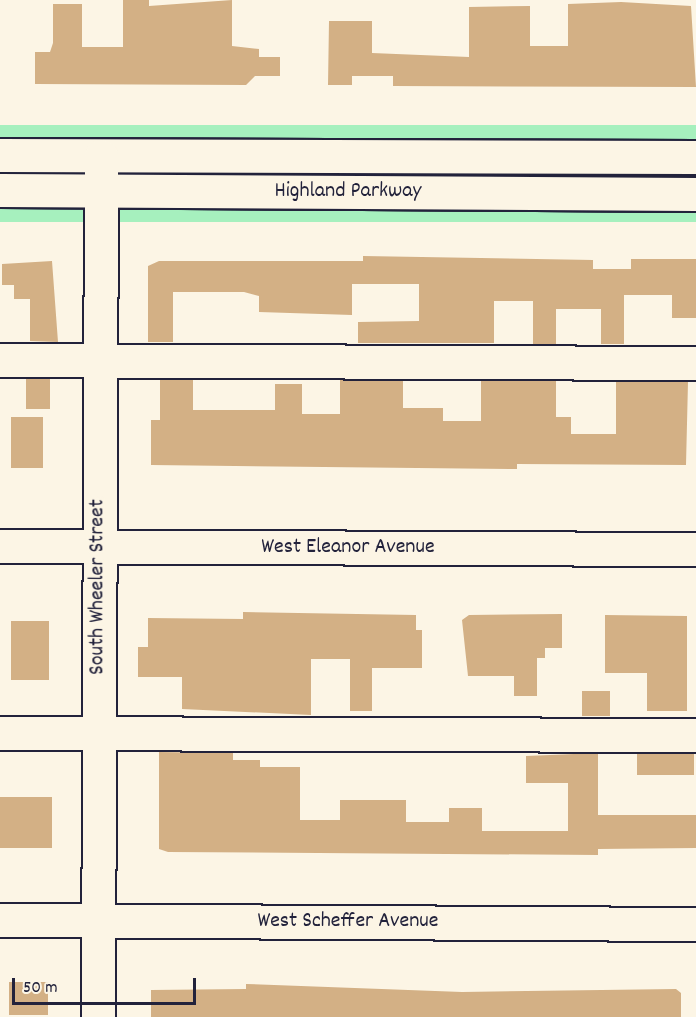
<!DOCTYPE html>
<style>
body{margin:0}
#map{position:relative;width:696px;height:1017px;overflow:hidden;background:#fcf5e5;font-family:Dekko,sans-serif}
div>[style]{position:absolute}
.green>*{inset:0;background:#a6f0be;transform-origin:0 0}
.building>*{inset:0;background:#d3b085;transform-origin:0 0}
.roads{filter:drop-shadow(2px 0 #22223b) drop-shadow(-2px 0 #22223b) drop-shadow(0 2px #22223b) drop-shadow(0 -2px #22223b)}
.minor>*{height:33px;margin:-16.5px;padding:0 16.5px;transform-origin:16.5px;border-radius:16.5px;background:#fcf5e5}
span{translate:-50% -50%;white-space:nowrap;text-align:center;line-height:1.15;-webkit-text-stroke:6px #fcf5e5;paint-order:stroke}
.street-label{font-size:22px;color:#22223b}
.scale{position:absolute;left:12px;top:978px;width:184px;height:27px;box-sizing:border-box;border:3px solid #22223b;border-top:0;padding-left:8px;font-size:18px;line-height:21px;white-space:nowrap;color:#22223b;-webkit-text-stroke:4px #fcf5e5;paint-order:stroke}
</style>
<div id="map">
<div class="green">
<div style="left:0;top:125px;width:696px;height:97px"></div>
</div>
<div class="building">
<div style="clip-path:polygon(123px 0,149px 0,149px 6px,232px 0,232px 46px,259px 49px,259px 57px,280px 57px,280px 76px,255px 76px,246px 85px,35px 84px,35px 52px,50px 52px,53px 43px,53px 4px,82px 4px,82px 47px,123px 47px)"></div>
<div style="clip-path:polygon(621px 2px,691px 6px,696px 87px,393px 86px,393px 76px,352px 76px,352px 85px,328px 85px,329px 21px,372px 21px,372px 53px,469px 57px,469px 7px,530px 6px,530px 46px,568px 46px,568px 4px)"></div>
<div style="clip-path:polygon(363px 256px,593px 260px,593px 269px,631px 269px,631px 259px,696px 259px,696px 318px,672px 318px,672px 295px,624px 295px,624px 344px,601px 344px,601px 309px,556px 309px,556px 344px,533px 344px,533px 301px,494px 301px,494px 343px,358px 343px,358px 322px,419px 321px,419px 284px,352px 284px,352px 315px,259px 312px,259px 296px,244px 292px,173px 292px,173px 342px,148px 342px,148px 266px,159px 261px,363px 261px)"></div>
<div style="clip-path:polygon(52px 261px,58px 342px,30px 341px,30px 299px,14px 299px,14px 285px,2px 285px,2px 264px)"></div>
<div style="left:26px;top:379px;width:24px;height:30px"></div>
<div style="clip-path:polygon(160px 379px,193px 380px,193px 410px,275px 410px,275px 384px,302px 384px,302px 414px,340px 414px,340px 380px,403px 380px,403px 408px,443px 408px,443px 421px,481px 421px,481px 381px,556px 381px,556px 417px,571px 417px,571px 434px,616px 434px,616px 381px,688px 382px,686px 465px,517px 464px,517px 469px,151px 465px,151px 420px,160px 420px)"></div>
<div style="left:11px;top:417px;width:32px;height:51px"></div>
<div style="clip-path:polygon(243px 612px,416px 615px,416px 630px,422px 630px,422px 668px,372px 668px,372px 711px,350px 711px,350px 659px,311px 659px,311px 715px,182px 709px,182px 677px,138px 677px,138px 647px,148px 647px,148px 618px,243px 619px)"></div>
<div style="clip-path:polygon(562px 614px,562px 648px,545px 648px,545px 658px,537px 658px,537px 696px,514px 696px,514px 676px,468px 676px,462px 620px,469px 615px)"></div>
<div style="clip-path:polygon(605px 615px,687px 616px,687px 711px,647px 711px,647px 673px,605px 673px)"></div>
<div style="left:11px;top:621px;width:38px;height:59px"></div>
<div style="left:582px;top:691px;width:28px;height:25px"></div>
<div style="clip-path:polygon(159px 752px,233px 753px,233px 760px,260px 760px,260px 767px,300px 767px,300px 820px,340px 820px,340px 800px,406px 800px,406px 822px,449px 822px,449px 808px,482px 808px,482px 831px,568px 831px,568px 783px,526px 783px,526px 756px,598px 753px,598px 815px,696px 815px,696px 848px,598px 849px,598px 855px,168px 852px,159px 849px)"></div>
<div style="left:637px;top:754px;width:57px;height:21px"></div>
<div style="left:0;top:797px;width:52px;height:51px"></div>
<div style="left:9px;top:982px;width:39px;height:33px"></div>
<div style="clip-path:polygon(246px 984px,462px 992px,676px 989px,681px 993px,681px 1017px,151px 1017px,151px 990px,246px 989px)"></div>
</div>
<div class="roads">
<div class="minor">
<div style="left:0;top:155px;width:696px;rotate:0.16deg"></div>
<div style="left:0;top:190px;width:696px;rotate:0.33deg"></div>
<div style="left:0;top:360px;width:696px;rotate:0.25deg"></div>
<div style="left:0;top:546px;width:696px;rotate:0.25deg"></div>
<div style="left:0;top:733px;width:696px;rotate:0.16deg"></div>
<div style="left:0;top:920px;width:696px;rotate:0.33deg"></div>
<div style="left:98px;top:1017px;width:861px;rotate:-89.8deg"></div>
</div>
</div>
<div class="street-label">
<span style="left:348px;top:192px">Highland Parkway</span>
<span style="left:348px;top:548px">West Eleanor Avenue</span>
<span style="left:98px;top:587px;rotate:-90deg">South Wheeler Street</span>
<span style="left:348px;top:922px">West Scheffer Avenue</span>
</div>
<div class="scale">50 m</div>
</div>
